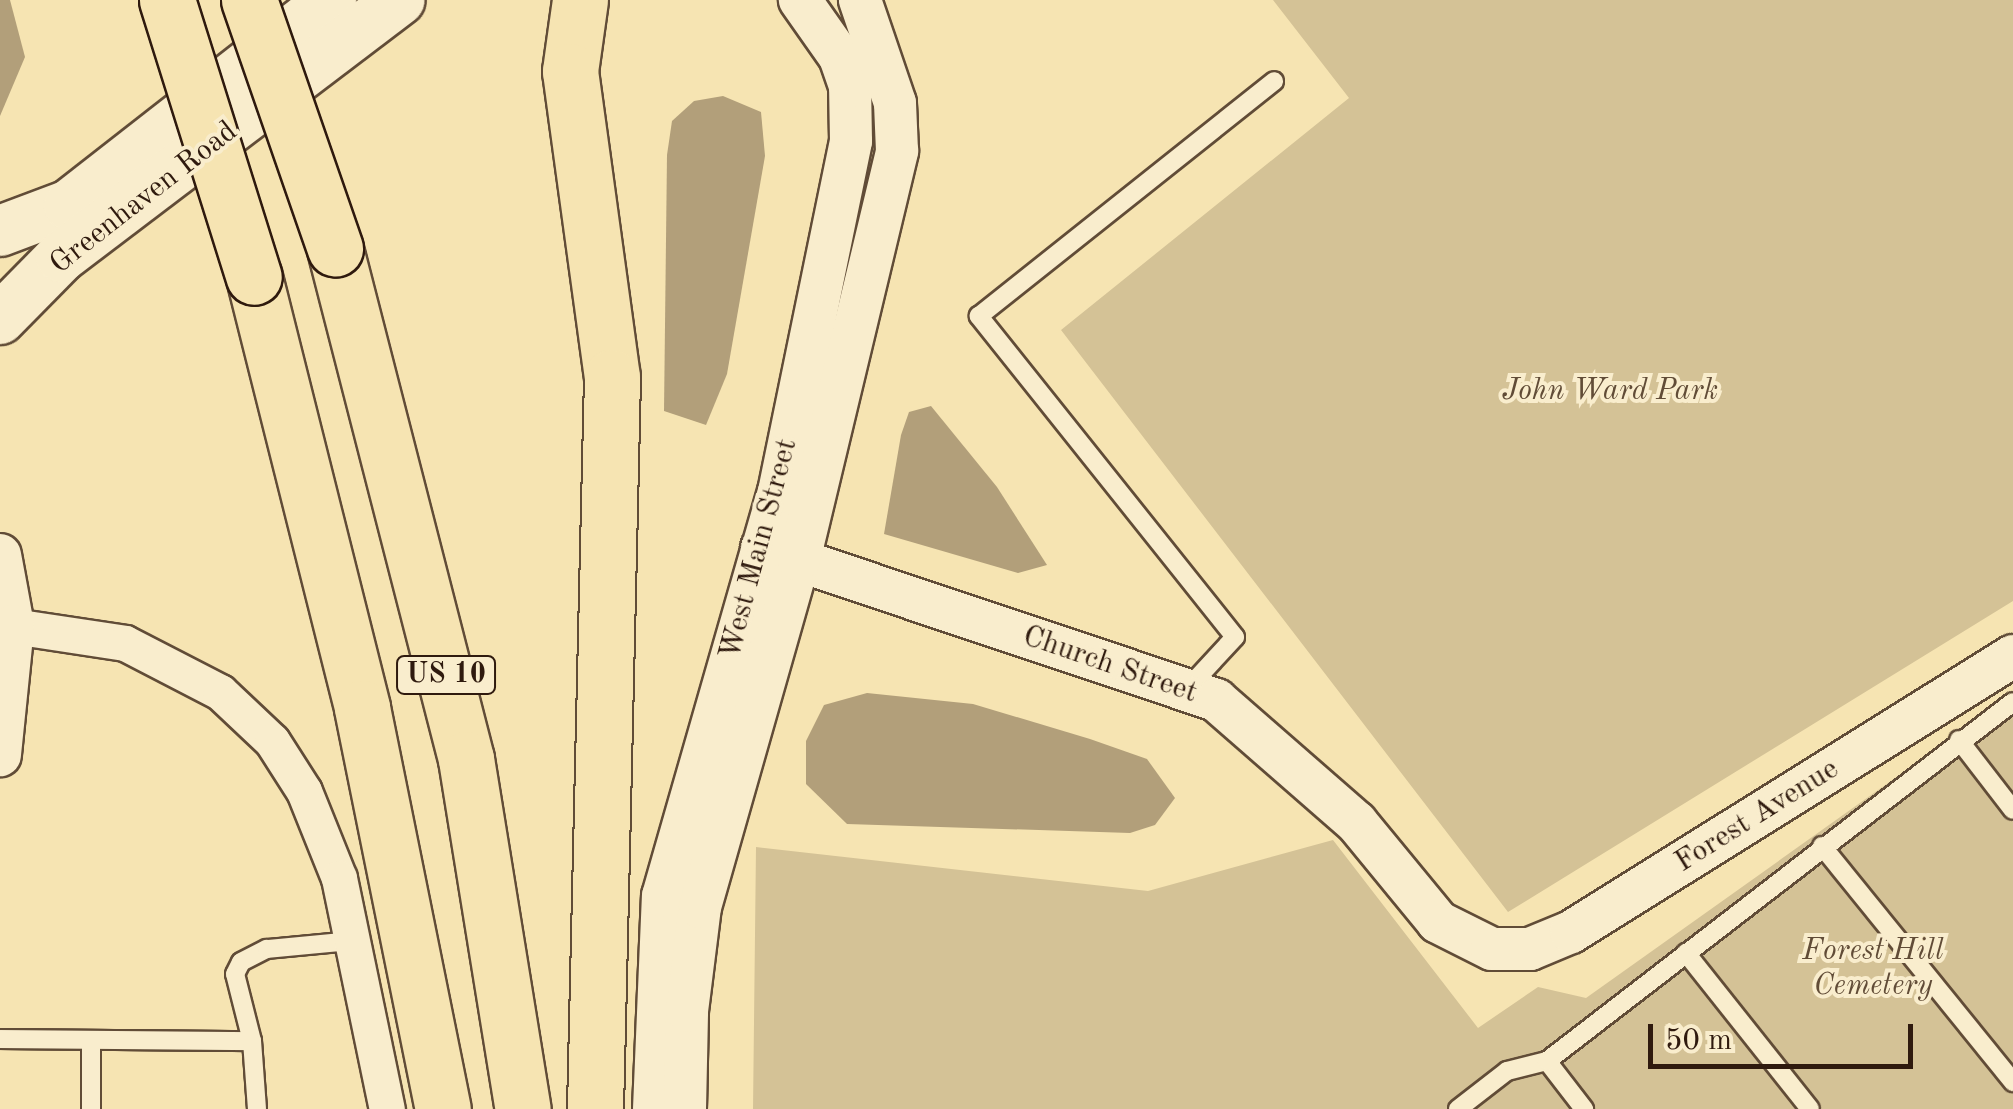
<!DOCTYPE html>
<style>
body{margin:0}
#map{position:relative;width:2013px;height:1109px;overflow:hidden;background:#f6e4b2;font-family:"Old Standard TT",serif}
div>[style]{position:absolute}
.green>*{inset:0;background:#d4c296}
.water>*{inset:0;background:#b29f7a}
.roads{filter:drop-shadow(2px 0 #614c37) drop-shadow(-2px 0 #614c37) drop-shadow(0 2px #614c37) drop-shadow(0 -2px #614c37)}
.service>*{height:18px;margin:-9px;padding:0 9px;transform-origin:9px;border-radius:9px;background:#f9edcd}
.minor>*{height:35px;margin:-17.5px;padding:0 17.5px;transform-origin:17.5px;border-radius:17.5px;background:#f9edcd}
.tertiary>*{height:42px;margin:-21px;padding:0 21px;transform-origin:21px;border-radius:21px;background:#f9edcd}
.secondary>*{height:50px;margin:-25px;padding:0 25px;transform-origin:25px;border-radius:25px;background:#f9edcd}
.motorway>*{height:55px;margin:-27.5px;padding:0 27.5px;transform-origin:27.5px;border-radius:27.5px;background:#f6e4b2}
.bridges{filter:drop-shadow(2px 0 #2f1a0e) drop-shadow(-2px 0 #2f1a0e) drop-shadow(0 2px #2f1a0e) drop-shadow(0 -2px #2f1a0e)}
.motorway-bridge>*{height:55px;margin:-27.5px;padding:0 27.5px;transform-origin:27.5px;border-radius:27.5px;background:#f6e4b2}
span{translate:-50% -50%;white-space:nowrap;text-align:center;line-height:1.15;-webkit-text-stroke:8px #f9edcd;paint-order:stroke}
.shield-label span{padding:2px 8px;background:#f9edcd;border:2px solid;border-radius:8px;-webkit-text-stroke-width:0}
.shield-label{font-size:28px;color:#2f1a0e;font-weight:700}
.street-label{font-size:30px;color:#2f1a0e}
.park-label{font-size:30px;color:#614c37;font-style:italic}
.scale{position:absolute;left:1648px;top:1024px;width:265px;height:45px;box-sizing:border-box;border:5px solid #2f1a0e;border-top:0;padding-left:12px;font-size:30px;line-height:35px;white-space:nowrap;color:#2f1a0e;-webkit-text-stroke:8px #f9edcd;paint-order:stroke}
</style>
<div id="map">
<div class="green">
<div style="clip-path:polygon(1273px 0,2013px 0,2013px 601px,1508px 912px,1061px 330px,1349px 98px)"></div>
<div style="clip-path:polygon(2013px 694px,2013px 1109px,753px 1109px,756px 847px,1148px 891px,1333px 840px,1478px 1028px,1538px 987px,1586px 998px)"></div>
</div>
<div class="water">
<div style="clip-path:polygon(0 0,10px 0,25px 57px,0 116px)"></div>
<div style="clip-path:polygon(723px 96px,761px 112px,765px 156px,727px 374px,706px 425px,664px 411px,667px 155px,672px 121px,694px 101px)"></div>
<div style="clip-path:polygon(931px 406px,997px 487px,1047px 565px,1018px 573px,884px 534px,901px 435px,909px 412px)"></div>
<div style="clip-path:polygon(867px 693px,973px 704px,1090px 739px,1147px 759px,1175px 798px,1155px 825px,1130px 833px,847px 824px,806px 784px,806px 741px,824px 705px)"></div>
</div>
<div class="roads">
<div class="service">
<div style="left:1186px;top:690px;width:72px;rotate:-47.2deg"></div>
<div style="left:1235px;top:637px;width:411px;rotate:-128.6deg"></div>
<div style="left:979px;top:316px;width:377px;rotate:-38.5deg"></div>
<div style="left:1959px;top:740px;width:88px;rotate:52.4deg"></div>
<div style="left:1822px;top:846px;width:304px;rotate:51deg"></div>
<div style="left:1686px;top:953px;width:199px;rotate:51.5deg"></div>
<div style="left:0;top:1039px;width:252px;rotate:0.5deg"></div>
<div style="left:91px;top:1040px;width:69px;rotate:90deg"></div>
<div style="left:1547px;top:1061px;width:61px;rotate:52.4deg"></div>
<div style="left:257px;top:1109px;width:68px;rotate:-94.2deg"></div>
<div style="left:252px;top:1041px;width:69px;rotate:-104.2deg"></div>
<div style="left:235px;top:974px;width:13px;rotate:-63deg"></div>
<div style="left:241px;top:962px;width:29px;rotate:-27deg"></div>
<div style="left:267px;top:949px;width:85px;rotate:-5.4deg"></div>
<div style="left:1458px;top:1109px;width:62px;rotate:-37.8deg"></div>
<div style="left:1507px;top:1071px;width:41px;rotate:-14deg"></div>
<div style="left:1547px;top:1061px;width:588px;rotate:-37.61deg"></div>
</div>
<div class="minor">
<div style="left:13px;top:626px;width:113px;rotate:8.6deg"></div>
<div style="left:125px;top:643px;width:107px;rotate:27.3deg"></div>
<div style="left:220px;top:692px;width:71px;rotate:43.3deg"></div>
<div style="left:272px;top:741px;width:59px;rotate:57.4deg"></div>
<div style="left:304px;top:791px;width:94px;rotate:68.1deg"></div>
<div style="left:339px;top:878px;width:236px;rotate:78.3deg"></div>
</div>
<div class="tertiary">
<div style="left:762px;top:548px;width:479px;rotate:18.5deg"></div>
<div style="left:1216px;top:700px;width:186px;rotate:41.1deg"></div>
<div style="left:1356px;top:822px;width:129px;rotate:50.6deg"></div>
<div style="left:1438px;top:922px;width:60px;rotate:26.6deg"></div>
<div style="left:1492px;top:949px;width:38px"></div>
<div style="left:1530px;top:949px;width:44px;rotate:-22.5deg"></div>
<div style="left:1571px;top:932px;width:521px;rotate:-31.98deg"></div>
<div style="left:0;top:555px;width:72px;rotate:79.6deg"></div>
<div style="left:13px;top:626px;width:130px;rotate:95.8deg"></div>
<div style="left:654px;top:1109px;width:213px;rotate:-87.6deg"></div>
<div style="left:663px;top:896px;width:420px;rotate:-74deg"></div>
<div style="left:779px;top:492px;width:358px;rotate:-78.4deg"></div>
<div style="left:851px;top:141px;width:55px;rotate:-91deg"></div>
<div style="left:850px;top:86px;width:31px;rotate:-109deg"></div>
<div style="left:840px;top:57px;width:70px;rotate:-125.1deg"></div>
<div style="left:685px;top:1109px;width:98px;rotate:-88.8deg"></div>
<div style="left:687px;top:1011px;width:105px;rotate:-82.9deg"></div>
<div style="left:700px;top:907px;width:361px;rotate:-74.1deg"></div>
<div style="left:799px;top:560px;width:421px;rotate:-76.5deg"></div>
<div style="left:897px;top:151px;width:48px;rotate:-92.4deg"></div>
<div style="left:895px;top:103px;width:109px;rotate:-108.8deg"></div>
</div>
<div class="secondary">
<div style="left:0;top:231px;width:74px;rotate:-20.6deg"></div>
<div style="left:69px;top:205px;width:333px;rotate:-38deg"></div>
<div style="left:0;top:319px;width:87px;rotate:-45.5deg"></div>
<div style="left:61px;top:257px;width:425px;rotate:-37.2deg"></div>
</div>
<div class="motorway">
<div style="left:580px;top:0;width:72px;rotate:98deg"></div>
<div style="left:570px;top:71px;width:309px;rotate:82.2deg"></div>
<div style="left:612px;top:377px;width:732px;rotate:91.33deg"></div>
<div style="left:335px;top:249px;width:527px;rotate:75.59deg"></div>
<div style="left:466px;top:759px;width:355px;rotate:80.8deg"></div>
<div style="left:254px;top:277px;width:444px;rotate:75.9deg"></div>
<div style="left:362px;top:708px;width:409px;rotate:78.6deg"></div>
</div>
</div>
<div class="bridges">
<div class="motorway-bridge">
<div style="left:167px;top:0;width:290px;rotate:72.6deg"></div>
<div style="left:249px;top:0;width:263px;rotate:70.9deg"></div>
</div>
</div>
<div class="shield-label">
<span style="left:446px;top:675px">US 10</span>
</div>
<div class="street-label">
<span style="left:144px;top:198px;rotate:-38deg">Greenhaven Road</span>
<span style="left:759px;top:549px;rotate:-75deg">West Main Street</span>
<span style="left:1110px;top:665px;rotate:19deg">Church Street</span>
<span style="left:1757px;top:816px;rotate:-32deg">Forest Avenue</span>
</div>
<div class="park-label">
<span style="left:1610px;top:391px">John Ward Park</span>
<span style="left:1873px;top:968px">Forest Hill<br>Cemetery</span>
</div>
<div class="scale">50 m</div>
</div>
